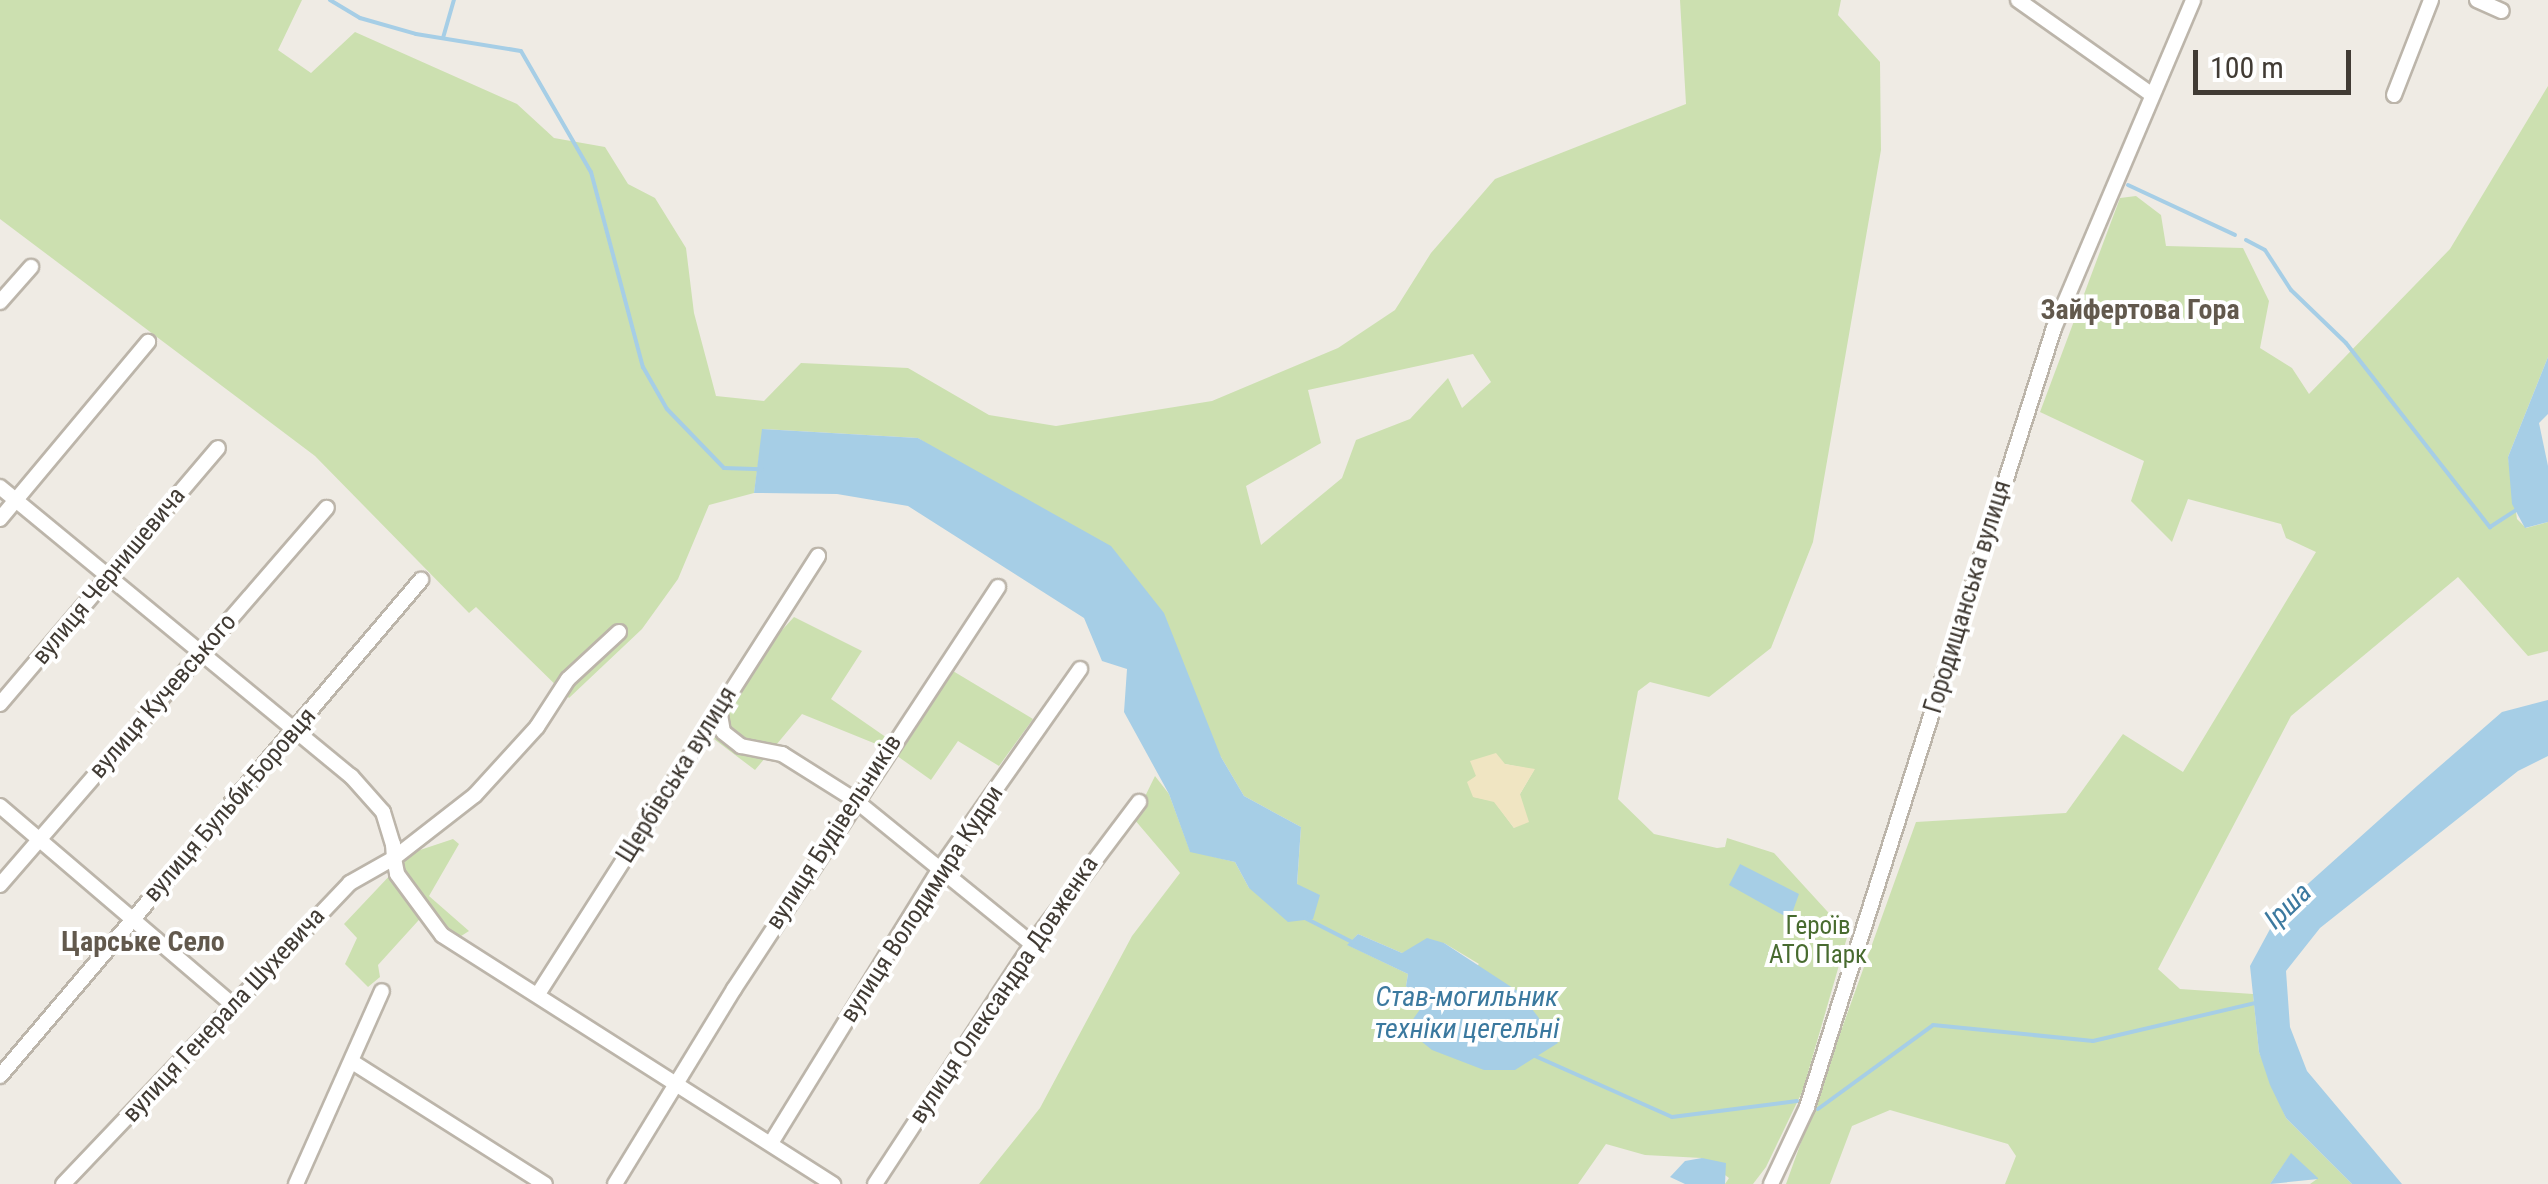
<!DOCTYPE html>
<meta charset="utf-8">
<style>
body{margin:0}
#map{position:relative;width:2548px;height:1184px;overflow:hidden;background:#efebe4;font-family:"Roboto Condensed",sans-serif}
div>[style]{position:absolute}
.green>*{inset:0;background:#cce0b0}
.sand>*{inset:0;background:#f0e5c2}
.water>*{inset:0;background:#a6cee6}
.stream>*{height:4px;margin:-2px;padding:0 2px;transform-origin:2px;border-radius:2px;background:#a6cee6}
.roads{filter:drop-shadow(2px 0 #bcb5aa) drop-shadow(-2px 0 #bcb5aa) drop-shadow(0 2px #bcb5aa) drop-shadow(0 -2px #bcb5aa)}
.minor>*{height:14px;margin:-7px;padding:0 7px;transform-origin:7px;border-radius:7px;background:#fff}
span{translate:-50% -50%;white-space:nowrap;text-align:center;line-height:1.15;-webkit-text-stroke:8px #fff;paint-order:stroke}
.street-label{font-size:25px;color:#413b34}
.park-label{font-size:25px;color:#486b2f}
.neighbourhood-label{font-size:28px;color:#62594d;font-weight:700}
.water-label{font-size:28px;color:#3b799f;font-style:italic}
.scale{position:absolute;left:2193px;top:50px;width:158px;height:45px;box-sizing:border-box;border:5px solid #413b34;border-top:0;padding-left:12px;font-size:30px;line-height:35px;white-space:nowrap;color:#413b34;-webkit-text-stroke:8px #fff;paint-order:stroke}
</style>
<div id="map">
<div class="green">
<div style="clip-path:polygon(evenodd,0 0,302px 0,278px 50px,311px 73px,355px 32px,517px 104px,554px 138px,605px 147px,628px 184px,655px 198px,686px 248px,694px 313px,716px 396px,764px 401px,801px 363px,908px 368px,989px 415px,1056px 426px,1212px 401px,1338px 348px,1395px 310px,1431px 253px,1495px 179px,1686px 104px,1680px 0,1841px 0,1838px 15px,1880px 62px,1881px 150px,1813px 542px,1771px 648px,1709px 697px,1650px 682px,1638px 691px,1618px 799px,1654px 834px,1717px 848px,1725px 847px,1727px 838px,1774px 853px,1848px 934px,1803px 1090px,1766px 1167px,1753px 1184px,1725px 1184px,1729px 1178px,1702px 1158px,1645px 1155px,1606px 1144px,1578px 1184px,979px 1184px,1040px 1108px,1132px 936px,1180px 873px,1134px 819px,1155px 776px,1169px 794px,1190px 851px,1235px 862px,1249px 888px,1319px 895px,1297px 885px,1301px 827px,1244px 796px,1221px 757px,959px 464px,918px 438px,763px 429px,754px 493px,709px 505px,678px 579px,642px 629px,569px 698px,476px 607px,469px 613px,315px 456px,0 219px,0 0,1473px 354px,1491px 382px,1462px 408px,1448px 378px,1410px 419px,1356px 440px,1342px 478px,1261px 545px,1246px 486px,1321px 443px,1308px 390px,1473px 354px,0 0,1505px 764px,1534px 770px,1520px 794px,1514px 828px,1494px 801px,1474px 797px,1471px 787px,1476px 776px,1505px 764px,0 0,1358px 934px,1402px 953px,1444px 943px,1479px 964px,1416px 1020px,1421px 1008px,1406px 986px,1408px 974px,1348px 945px,1358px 934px)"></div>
<div style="clip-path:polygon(2548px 86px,2548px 357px,2508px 457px,2517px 519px,2526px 528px,2548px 522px,2548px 651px,2528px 656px,2458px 577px,2291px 716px,2158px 969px,2180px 989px,2253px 994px,2259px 1052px,2286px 1118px,2352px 1184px,2310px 1184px,2317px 1179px,2291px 1154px,2270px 1184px,2005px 1184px,2016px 1156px,2008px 1144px,1890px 1110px,1852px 1126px,1830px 1184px,1786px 1184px,1916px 822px,2066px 813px,2123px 734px,2183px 772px,2316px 552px,2286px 538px,2281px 524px,2188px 499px,2172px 542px,2131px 501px,2144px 461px,2040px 412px,2120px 198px,2136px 196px,2161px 215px,2166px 246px,2243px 248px,2269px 301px,2260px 348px,2292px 368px,2309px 394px,2450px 249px)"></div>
<div style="clip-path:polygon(794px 617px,862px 651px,831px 699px,903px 749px,953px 671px,1033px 719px,999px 766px,958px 741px,931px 780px,886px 748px,802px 714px,755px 770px,714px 739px,772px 641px)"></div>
<div style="clip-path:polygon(453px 839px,459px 844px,429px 896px,469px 931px,458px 938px,448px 933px,427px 911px,378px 965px,380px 977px,368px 987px,345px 964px,357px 938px,344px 924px,411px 853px)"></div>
</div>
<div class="sand">
<div style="clip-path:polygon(1496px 753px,1505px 764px,1535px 769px,1520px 794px,1529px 822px,1514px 828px,1494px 802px,1473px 797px,1467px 782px,1476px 776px,1470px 761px)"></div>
</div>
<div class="water">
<div style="clip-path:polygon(2548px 357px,2548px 414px,2539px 423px,2548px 466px,2548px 522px,2525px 528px,2512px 504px,2508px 457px)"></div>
<div style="clip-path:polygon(762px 429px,918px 438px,1111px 546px,1164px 613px,1221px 757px,1244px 796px,1301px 827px,1297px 884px,1320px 895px,1313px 919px,1288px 922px,1249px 888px,1235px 862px,1190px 852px,1169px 794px,1124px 712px,1127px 669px,1102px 661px,1084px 618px,908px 506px,837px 494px,754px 493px)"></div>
<div style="clip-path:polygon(2548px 700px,2548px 756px,2518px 771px,2320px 928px,2286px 971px,2290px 1027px,2307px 1071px,2402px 1184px,2352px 1184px,2286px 1118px,2270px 1085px,2259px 1052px,2250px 966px,2282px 907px,2417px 786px,2502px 712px)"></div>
<div style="clip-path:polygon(1740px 864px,1799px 894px,1790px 919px,1729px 885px)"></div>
<div style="clip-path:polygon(1358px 934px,1402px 953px,1427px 938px,1444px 943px,1519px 992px,1558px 1043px,1515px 1070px,1484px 1070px,1432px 1050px,1406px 1029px,1421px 1008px,1406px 986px,1408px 974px,1347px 945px)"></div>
<div style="clip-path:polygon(2291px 1153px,2318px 1178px,2318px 1179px,2270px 1184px)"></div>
<div style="clip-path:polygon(1702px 1158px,1726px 1163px,1725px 1184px,1685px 1184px,1670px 1177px,1685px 1161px)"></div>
</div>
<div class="stream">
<div style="left:330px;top:0;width:35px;rotate:31deg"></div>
<div style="left:360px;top:18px;width:58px;rotate:15.9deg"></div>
<div style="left:416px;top:34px;width:106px;rotate:9.2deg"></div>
<div style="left:521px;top:51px;width:140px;rotate:60deg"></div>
<div style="left:591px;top:172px;width:202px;rotate:75.1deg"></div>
<div style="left:643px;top:367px;width:48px;rotate:60.3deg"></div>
<div style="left:667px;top:409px;width:82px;rotate:46deg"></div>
<div style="left:724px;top:468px;width:38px;rotate:2deg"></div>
<div style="left:443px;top:38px;width:40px;rotate:-74deg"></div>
<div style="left:2128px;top:185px;width:118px;rotate:25deg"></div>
<div style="left:2246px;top:240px;width:21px;rotate:28deg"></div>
<div style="left:2265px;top:250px;width:48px;rotate:57deg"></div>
<div style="left:2291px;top:290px;width:76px;rotate:43.9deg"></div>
<div style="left:2346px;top:343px;width:234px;rotate:52deg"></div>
<div style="left:2490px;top:527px;width:31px;rotate:-33deg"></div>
<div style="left:1305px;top:918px;width:55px;rotate:27deg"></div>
<div style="left:1535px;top:1056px;width:150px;rotate:24deg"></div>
<div style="left:1672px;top:1117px;width:126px;rotate:-7.3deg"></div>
<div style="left:1818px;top:1109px;width:142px;rotate:-36.1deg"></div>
<div style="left:1933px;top:1025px;width:161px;rotate:5.7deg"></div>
<div style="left:2093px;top:1041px;width:166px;rotate:-13.2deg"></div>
</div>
<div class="roads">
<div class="minor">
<div style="left:2018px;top:0;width:164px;rotate:35.3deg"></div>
<div style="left:2477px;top:0;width:27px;rotate:24deg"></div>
<div style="left:2394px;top:95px;width:102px;rotate:-68.7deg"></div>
<div style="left:0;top:302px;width:47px;rotate:-48.5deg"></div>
<div style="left:0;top:487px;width:455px;rotate:39.5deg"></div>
<div style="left:351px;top:776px;width:48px;rotate:48.4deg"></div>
<div style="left:383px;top:812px;width:34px;rotate:73deg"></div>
<div style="left:393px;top:844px;width:14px;rotate:86deg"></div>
<div style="left:394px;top:858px;width:51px;rotate:150.4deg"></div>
<div style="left:350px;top:883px;width:416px;rotate:133.6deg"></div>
<div style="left:0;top:519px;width:231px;rotate:-50.1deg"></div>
<div style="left:619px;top:632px;width:69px;rotate:137.3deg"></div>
<div style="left:568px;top:679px;width:57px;rotate:122.9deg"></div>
<div style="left:537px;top:727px;width:92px;rotate:132.4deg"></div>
<div style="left:475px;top:795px;width:103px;rotate:142.1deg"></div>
<div style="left:394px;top:858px;width:16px;rotate:79deg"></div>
<div style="left:397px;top:874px;width:76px;rotate:53.6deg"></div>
<div style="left:442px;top:935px;width:464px;rotate:32.5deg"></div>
<div style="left:0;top:704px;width:336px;rotate:-49.6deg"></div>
<div style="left:719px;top:709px;width:23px;rotate:80deg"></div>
<div style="left:723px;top:732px;width:23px;rotate:38deg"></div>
<div style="left:741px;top:746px;width:42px;rotate:11deg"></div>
<div style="left:782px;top:754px;width:86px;rotate:32.2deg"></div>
<div style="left:855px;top:800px;width:228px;rotate:39.1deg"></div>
<div style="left:0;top:806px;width:306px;rotate:40.5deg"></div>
<div style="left:0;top:885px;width:499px;rotate:-49.1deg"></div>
<div style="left:538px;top:994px;width:520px;rotate:-57.41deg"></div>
<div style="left:354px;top:1063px;width:226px;rotate:32.4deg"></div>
<div style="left:0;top:1076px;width:651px;rotate:-49.68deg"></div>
<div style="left:771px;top:1143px;width:324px;rotate:-58.4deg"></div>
<div style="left:941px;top:867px;width:242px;rotate:-54.9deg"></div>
<div style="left:296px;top:1184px;width:211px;rotate:-66deg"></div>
<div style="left:615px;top:1184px;width:228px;rotate:-58.6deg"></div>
<div style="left:734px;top:989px;width:481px;rotate:-56.7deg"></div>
<div style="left:875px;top:1184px;width:287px;rotate:-56.8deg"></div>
<div style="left:1032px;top:944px;width:178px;rotate:-53deg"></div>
<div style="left:1771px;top:1184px;width:85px;rotate:-64.9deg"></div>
<div style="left:1807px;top:1107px;width:817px;rotate:-72.41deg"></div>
<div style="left:2054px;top:328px;width:356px;rotate:-67deg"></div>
</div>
</div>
<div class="street-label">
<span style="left:109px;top:576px;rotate:-50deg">вулиця Чернишевича</span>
<span style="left:1968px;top:597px;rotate:-73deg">Городищанська вулиця</span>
<span style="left:163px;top:696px;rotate:-49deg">вулиця Кучевського</span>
<span style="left:677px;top:775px;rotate:-58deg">Щербівська вулиця</span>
<span style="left:230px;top:805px;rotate:-49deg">вулиця Бульби-Боровця</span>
<span style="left:834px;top:832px;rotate:-57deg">вулиця Будівельників</span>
<span style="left:922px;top:904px;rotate:-57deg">вулиця Володимира Кудри</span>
<span style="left:1004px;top:990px;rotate:-56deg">вулиця Олександра Довженка</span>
<span style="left:224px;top:1015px;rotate:-47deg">вулиця Генерала Шухевича</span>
</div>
<div class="park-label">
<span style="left:1818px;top:941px">Героїв<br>АТО Парк</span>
</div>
<div class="neighbourhood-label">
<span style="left:2140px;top:310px">Зайфертова Гора</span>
<span style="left:143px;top:942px">Царське Село</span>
</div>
<div class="water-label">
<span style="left:2288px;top:906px;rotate:-44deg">Ірша</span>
<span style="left:1467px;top:1013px">Став-могильник<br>техніки цегельні</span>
</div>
<div class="scale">100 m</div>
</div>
